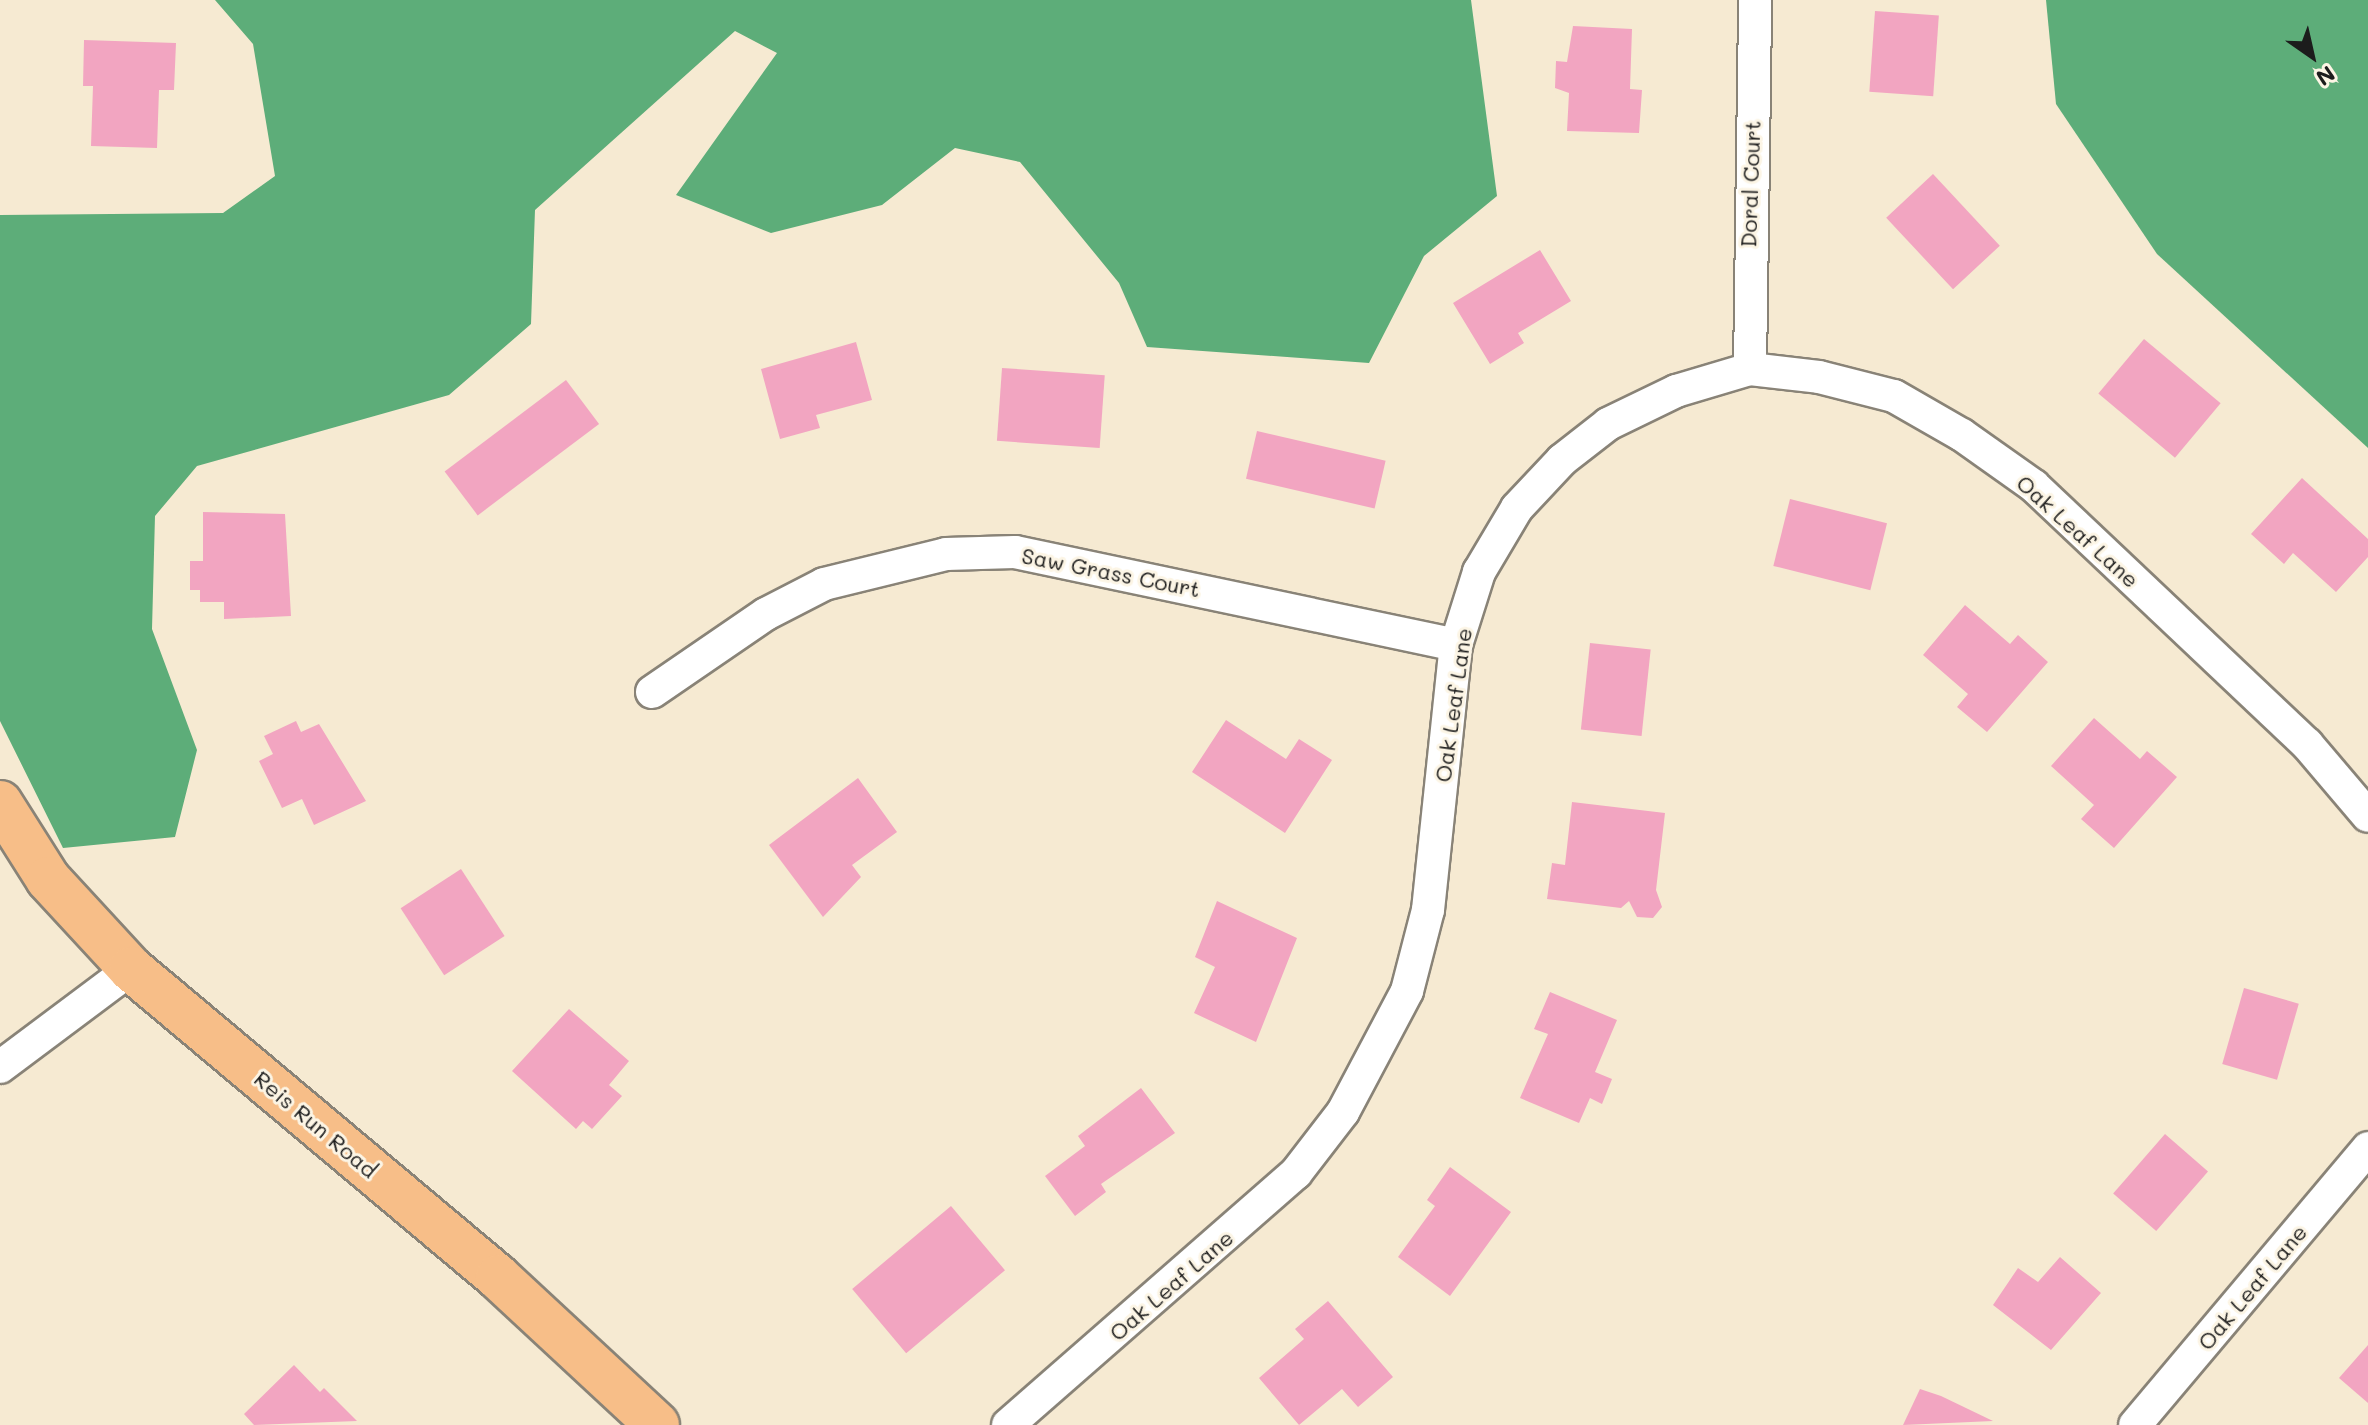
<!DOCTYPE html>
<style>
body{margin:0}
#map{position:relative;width:2368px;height:1425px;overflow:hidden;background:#f6ead2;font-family:Mali,sans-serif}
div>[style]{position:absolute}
.forest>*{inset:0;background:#5dad79}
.building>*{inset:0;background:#f2a5c1;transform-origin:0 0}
.roads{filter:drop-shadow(2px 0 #898377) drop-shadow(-2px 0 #898377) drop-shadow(0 2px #898377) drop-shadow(0 -2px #898377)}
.minor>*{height:32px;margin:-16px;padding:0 16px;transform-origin:16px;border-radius:16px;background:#fff}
.primary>*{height:44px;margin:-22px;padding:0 22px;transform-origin:22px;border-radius:22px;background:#f7be88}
span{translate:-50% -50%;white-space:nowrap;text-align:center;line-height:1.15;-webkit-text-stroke:6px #fcf5e5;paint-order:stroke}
.street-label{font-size:22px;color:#1c1c1c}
.north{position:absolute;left:2272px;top:16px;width:80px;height:80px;-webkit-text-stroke:6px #fcf5e5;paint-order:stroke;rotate:146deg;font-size:22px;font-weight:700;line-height:32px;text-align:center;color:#1c1c1c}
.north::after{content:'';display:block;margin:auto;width:28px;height:36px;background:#1c1c1c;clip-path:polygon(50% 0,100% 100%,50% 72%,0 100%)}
</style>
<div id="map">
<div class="forest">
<div style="clip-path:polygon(215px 0,1471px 0,1497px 196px,1424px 256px,1369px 363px,1147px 347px,1119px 283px,1020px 162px,955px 148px,882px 205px,771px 233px,676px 195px,777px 53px,735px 31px,535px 210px,531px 324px,449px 395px,197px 466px,155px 516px,152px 629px,197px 750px,175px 837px,63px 848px,0 721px,0 215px,223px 213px,275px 176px,253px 44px)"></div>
<div style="clip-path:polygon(2046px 0,2368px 0,2368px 448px,2157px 254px,2056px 104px)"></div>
</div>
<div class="building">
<div style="left:1875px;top:11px;width:64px;height:81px;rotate:4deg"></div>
<div style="clip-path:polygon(1573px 26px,1632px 29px,1630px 89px,1642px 90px,1639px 133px,1567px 131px,1569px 93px,1555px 88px,1556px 61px,1567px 62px)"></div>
<div style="clip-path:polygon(84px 40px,176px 43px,174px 90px,159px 90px,157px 148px,91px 146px,93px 86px,83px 86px)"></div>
<div style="left:1933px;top:174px;width:98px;height:64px;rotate:47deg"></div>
<div style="clip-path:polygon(1540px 250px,1571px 301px,1518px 333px,1524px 343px,1490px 364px,1453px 303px)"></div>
<div style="left:2144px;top:339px;width:100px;height:71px;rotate:40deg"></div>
<div style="clip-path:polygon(856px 342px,872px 400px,816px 415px,820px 428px,780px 439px,761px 369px)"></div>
<div style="left:1002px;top:368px;width:103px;height:73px;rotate:4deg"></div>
<div style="left:566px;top:380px;width:55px;height:152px;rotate:53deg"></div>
<div style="left:1257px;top:431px;width:132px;height:49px;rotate:13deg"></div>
<div style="clip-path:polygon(2302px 478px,2368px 539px,2368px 557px,2336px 592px,2293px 553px,2284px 564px,2251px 534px)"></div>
<div style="left:1790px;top:499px;width:100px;height:69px;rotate:14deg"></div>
<div style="clip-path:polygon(203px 512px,285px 514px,291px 616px,224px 619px,224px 602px,200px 602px,200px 590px,190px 590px,190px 561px,203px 561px)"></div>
<div style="clip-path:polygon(1965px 605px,2010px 644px,2018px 635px,2048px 662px,1987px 732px,1957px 707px,1968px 694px,1923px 655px)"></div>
<div style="left:1590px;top:643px;width:61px;height:87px;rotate:6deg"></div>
<div style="clip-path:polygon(2094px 718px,2140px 759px,2147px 751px,2177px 777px,2114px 848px,2081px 819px,2094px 805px,2051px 766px)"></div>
<div style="clip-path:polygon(1226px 720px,1286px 759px,1299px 739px,1332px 760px,1285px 833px,1192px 772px)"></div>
<div style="clip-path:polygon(296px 721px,301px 732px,319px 724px,366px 801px,314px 825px,302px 799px,282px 808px,259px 761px,273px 754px,264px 736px)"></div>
<div style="clip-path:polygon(858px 778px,897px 832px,852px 865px,861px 877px,823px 917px,769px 845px)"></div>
<div style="clip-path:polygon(1572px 802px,1665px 813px,1656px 890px,1662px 907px,1653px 918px,1637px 917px,1629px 901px,1621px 908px,1547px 899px,1552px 863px,1565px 865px)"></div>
<div style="left:461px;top:869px;width:80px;height:72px;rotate:57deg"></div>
<div style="clip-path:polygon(1217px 901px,1297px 938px,1256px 1042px,1194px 1013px,1215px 967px,1195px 957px)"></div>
<div style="left:2244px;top:988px;width:57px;height:79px;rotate:16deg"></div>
<div style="clip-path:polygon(1550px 992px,1617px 1020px,1595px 1072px,1612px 1079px,1602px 1104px,1590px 1098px,1579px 1123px,1520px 1098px,1548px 1034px,1534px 1029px)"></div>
<div style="clip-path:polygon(569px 1009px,629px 1061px,609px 1085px,622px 1096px,592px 1129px,583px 1121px,576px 1129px,512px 1071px)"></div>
<div style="clip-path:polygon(1141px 1088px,1175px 1133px,1101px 1184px,1106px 1192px,1075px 1216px,1045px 1176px,1085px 1146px,1078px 1136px)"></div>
<div style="left:2165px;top:1134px;width:57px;height:79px;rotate:41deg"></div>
<div style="clip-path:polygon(1450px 1167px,1511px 1212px,1450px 1296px,1398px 1257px,1435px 1206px,1427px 1200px)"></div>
<div style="left:951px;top:1206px;width:84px;height:129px;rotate:50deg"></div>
<div style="clip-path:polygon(2060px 1257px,2101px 1293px,2051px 1350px,1993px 1305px,2018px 1268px,2038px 1282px)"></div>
<div style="clip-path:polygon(1328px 1301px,1393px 1377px,1358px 1407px,1342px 1389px,1299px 1425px,1259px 1378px,1304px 1339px,1295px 1329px)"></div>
<div style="clip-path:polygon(2368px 1345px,2368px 1403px,2339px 1378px)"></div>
<div style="clip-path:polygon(294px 1365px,320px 1392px,324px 1388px,357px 1421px,254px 1425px,244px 1414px)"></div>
<div style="clip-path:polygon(1920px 1389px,1941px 1396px,1993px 1421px,1903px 1425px)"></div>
</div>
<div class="roads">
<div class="minor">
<div style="left:1750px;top:369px;width:369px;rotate:-89.2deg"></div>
<div style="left:652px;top:692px;width:138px;rotate:-34.4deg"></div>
<div style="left:766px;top:614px;width:65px;rotate:-27.3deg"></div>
<div style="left:824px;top:584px;width:126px;rotate:-13.8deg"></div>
<div style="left:946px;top:554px;width:69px;rotate:-1.7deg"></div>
<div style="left:1015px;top:552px;width:451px;rotate:11.9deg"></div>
<div style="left:0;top:1067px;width:164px;rotate:-36.8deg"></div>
<div style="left:1008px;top:1425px;width:383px;rotate:-41.2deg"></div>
<div style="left:1296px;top:1173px;width:77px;rotate:-52.4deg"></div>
<div style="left:1343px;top:1112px;width:137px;rotate:-62.1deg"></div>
<div style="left:1407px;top:991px;width:84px;rotate:-75.5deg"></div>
<div style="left:1428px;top:910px;width:266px;rotate:-84deg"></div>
<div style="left:1456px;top:645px;width:77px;rotate:-72.5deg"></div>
<div style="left:1479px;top:572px;width:74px;rotate:-59.3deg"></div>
<div style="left:1517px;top:508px;width:66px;rotate:-46.8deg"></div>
<div style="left:1562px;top:460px;width:58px;rotate:-38deg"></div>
<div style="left:1608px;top:424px;width:76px;rotate:-25.9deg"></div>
<div style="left:1676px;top:391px;width:77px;rotate:-16.6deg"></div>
<div style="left:1750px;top:369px;width:69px;rotate:6.6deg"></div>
<div style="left:1819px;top:377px;width:77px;rotate:14.2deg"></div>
<div style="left:1894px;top:396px;width:78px;rotate:29.8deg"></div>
<div style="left:1962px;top:435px;width:88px;rotate:35.3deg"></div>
<div style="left:2034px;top:486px;width:376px;rotate:43.4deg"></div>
<div style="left:2307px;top:744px;width:94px;rotate:49.7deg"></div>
<div style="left:2135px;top:1425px;width:362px;rotate:-49.9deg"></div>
</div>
<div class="primary">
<div style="left:0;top:803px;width:90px;rotate:57.7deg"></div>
<div style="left:48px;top:879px;width:122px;rotate:47.3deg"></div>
<div style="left:131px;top:969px;width:479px;rotate:40deg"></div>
<div style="left:498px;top:1277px;width:217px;rotate:42.9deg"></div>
</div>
</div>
<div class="street-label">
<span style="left:1750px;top:184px;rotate:-88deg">Doral Court</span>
<span style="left:2078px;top:531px;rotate:42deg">Oak Leaf Lane</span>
<span style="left:1111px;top:572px;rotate:11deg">Saw Grass Court</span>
<span style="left:1453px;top:705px;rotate:-82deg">Oak Leaf Lane</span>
<span style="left:316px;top:1124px;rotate:40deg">Reis Run Road</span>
<span style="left:1171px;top:1285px;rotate:-41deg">Oak Leaf Lane</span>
<span style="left:2252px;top:1287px;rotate:-50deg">Oak Leaf Lane</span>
</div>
<div class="north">N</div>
</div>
